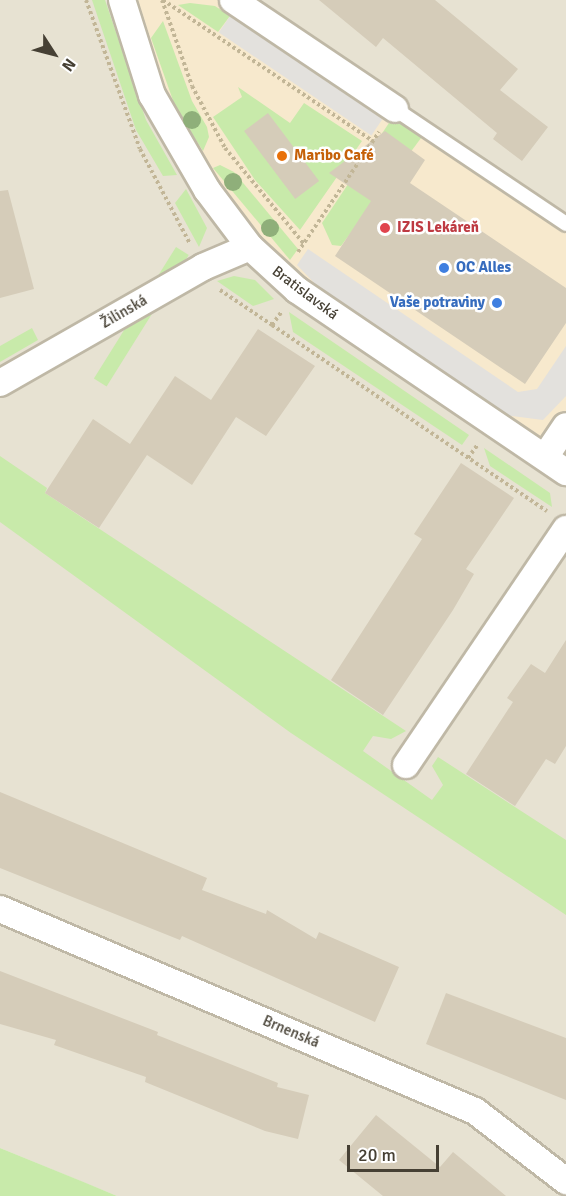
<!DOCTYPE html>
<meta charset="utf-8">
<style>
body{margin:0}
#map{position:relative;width:566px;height:1196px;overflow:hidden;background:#f3f0e4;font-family:Signika,sans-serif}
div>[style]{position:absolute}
.residential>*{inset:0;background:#e7e2d2}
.commercial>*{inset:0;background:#f7e9cd}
.green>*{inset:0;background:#c8eaaa;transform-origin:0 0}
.parking>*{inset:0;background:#e3e1dd;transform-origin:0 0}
.building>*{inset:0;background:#d5ccb9;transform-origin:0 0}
.path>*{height:4px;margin-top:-2px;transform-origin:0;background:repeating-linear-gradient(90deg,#c2b697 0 3px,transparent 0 6px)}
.roads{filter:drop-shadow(2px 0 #bfb8a6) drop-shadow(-2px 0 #bfb8a6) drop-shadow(0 2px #bfb8a6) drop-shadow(0 -2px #bfb8a6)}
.lane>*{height:14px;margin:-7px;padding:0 7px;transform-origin:7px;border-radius:7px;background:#fff}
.street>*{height:26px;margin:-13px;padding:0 13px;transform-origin:13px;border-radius:13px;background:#fff}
.trees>*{width:18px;height:18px;margin:-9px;border-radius:50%;background:#8faf7a}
.dots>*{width:16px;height:16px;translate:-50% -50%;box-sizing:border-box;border:3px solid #fff;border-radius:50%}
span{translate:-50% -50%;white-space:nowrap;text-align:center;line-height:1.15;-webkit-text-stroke:5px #fff;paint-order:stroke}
.food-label{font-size:15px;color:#c56008;font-weight:700}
.left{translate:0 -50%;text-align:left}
.health-label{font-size:15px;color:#be3a42;font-weight:700}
.shop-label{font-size:15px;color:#366cbe;font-weight:700}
.right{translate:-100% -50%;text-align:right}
.street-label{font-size:15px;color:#464034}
.north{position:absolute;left:24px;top:24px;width:60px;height:60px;-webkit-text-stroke:4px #fff;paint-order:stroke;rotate:126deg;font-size:16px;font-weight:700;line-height:24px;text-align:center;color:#464034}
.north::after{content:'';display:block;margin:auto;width:21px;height:27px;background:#464034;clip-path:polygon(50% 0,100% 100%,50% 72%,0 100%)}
.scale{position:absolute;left:347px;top:1145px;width:92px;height:27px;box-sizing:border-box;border:3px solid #464034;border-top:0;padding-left:8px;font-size:18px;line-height:21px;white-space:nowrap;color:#464034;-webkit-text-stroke:4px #fff;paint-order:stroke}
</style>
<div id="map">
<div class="residential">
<div style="clip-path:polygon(0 0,124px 0,566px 426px,566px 1196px,117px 1196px,0 1148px)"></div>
<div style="clip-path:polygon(233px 0,566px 0,566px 224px)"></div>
</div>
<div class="commercial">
<div style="clip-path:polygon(124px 0,233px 0,566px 224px,566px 426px,545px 457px,297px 290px,207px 190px)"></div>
</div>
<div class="green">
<div style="clip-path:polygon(92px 0,105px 0,146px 120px,177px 175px,163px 176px,136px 130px)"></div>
<div style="clip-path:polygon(190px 3px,215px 6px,230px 16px,218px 32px,178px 5px)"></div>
<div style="clip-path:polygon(163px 21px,192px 101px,207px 127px,209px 137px,203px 151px,176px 109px,151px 38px)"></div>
<div style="clip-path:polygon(238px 87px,290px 123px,304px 103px,362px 141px,300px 230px,255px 180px,213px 117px,242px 97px)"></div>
<div style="clip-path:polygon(395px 114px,424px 134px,341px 246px,332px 245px,322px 223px)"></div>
<div style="clip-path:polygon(220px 165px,234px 172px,298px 249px,290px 260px,213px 168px)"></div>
<div style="clip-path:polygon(186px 189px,207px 228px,199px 247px,175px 203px)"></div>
<div style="left:176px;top:247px;width:15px;height:155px;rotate:32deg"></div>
<div style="clip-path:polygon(234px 276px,255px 280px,274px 299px,253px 306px,217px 281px)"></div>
<div style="clip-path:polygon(289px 312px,469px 435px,462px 445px,293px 332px)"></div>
<div style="clip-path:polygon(32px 328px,38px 340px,0 362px,0 346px)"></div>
<div style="clip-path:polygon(484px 448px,550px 493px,552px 507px,490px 466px)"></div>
<div style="clip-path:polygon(0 456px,47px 488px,45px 493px,406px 731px,391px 739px,373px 736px,363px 751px,432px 800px,443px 785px,432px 766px,438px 757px,566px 840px,566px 915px,291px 733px,0 522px)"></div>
<div style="clip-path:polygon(0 1148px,86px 1183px,117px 1196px,0 1196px)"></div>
</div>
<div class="parking">
<div style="left:230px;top:16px;width:184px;height:20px;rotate:34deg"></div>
<div style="clip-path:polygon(308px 249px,518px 392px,537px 389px,566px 346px,566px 396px,543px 420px,505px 415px,320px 289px,297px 265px)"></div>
</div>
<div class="building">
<div style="clip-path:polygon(319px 0,435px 0,518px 69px,500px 90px,548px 127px,522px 161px,493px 139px,497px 133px,383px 38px,376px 47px)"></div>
<div style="left:268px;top:113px;width:85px;height:30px;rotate:53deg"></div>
<div style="clip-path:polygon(385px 131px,425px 160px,410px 183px,566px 288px,566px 323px,525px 384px,335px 256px,371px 201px,329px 173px)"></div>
<div style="clip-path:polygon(8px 190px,34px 289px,0 298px,0 191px)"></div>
<div style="clip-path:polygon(258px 329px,315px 366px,266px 436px,236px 417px,192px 485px,147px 455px,99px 528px,45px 493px,93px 419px,130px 444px,175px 376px,211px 400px)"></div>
<div style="clip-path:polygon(461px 463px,514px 498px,466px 569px,474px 574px,453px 610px,383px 715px,331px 680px,422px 539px,414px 534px)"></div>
<div style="clip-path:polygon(566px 640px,566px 746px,555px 764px,546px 759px,515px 806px,466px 774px,513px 702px,507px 698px,531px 664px,545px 673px)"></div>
<div style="clip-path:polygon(0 792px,207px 878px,202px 890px,266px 914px,267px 910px,316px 939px,319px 932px,399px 967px,375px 1022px,182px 936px,180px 940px,0 868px)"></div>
<div style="clip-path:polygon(0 971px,158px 1032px,157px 1035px,278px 1083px,277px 1087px,309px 1095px,298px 1139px,265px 1131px,145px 1082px,146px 1077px,54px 1045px,56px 1040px,0 1024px)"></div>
<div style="clip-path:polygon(446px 993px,566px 1038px,566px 1100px,426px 1044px)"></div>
<div style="clip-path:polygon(376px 1115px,440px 1167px,453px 1152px,506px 1196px,383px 1196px,339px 1160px)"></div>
</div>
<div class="path">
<div style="left:86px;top:0;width:158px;rotate:70.1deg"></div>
<div style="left:140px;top:149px;width:107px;rotate:62.2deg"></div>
<div style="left:162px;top:0;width:91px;rotate:70.8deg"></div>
<div style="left:192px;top:86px;width:70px;rotate:62deg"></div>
<div style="left:225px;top:148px;width:124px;rotate:50.5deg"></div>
<div style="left:163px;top:0;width:253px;rotate:33.9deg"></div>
<div style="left:298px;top:252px;width:145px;rotate:-56deg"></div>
<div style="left:220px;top:290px;width:63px;rotate:33.9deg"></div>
<div style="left:272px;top:325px;width:17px;rotate:-54deg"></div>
<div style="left:272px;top:325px;width:332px;rotate:34.1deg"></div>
<div style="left:468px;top:458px;width:17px;rotate:-54deg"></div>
</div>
<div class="roads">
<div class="lane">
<div style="left:395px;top:109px;width:206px;rotate:33.9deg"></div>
</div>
<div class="street">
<div style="left:122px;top:0;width:100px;rotate:72.5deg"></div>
<div style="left:152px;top:95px;width:110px;rotate:59.9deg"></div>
<div style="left:207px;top:190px;width:71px;rotate:53deg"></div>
<div style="left:250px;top:247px;width:64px;rotate:42.5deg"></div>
<div style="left:297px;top:290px;width:325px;rotate:34.1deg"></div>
<div style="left:233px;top:0;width:195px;rotate:33.9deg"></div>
<div style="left:0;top:383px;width:234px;rotate:-29.7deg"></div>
<div style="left:203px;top:267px;width:51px;rotate:-23.1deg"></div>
<div style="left:545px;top:457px;width:37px;rotate:-56deg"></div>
<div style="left:406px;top:765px;width:285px;rotate:-55.9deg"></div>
<div style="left:0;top:909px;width:516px;rotate:23.04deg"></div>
<div style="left:475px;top:1111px;width:115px;rotate:37.6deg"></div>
</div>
</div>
<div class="trees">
<div style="left:192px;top:120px"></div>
<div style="left:233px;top:182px"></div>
<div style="left:270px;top:228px"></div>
</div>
<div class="dots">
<div style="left:282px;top:156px;background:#e8710a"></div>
<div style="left:385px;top:228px;background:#e0444e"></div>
<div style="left:444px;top:268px;background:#3f7fe0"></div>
<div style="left:497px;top:303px;background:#3f7fe0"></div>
</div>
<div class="food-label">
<span class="left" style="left:294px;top:156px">Maribo Café</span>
</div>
<div class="health-label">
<span class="left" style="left:397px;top:228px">IZIS Lekáreň</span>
</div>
<div class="shop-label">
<span class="left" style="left:456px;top:268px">OC Alles</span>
<span class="right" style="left:485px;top:303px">Vaše potraviny</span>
</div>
<div class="street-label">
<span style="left:305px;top:293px;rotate:37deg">Bratislavská</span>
<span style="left:124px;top:312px;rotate:-30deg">Žilinská</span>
<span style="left:291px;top:1032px;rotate:23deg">Brnenská</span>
</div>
<div class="north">N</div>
<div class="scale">20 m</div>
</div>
